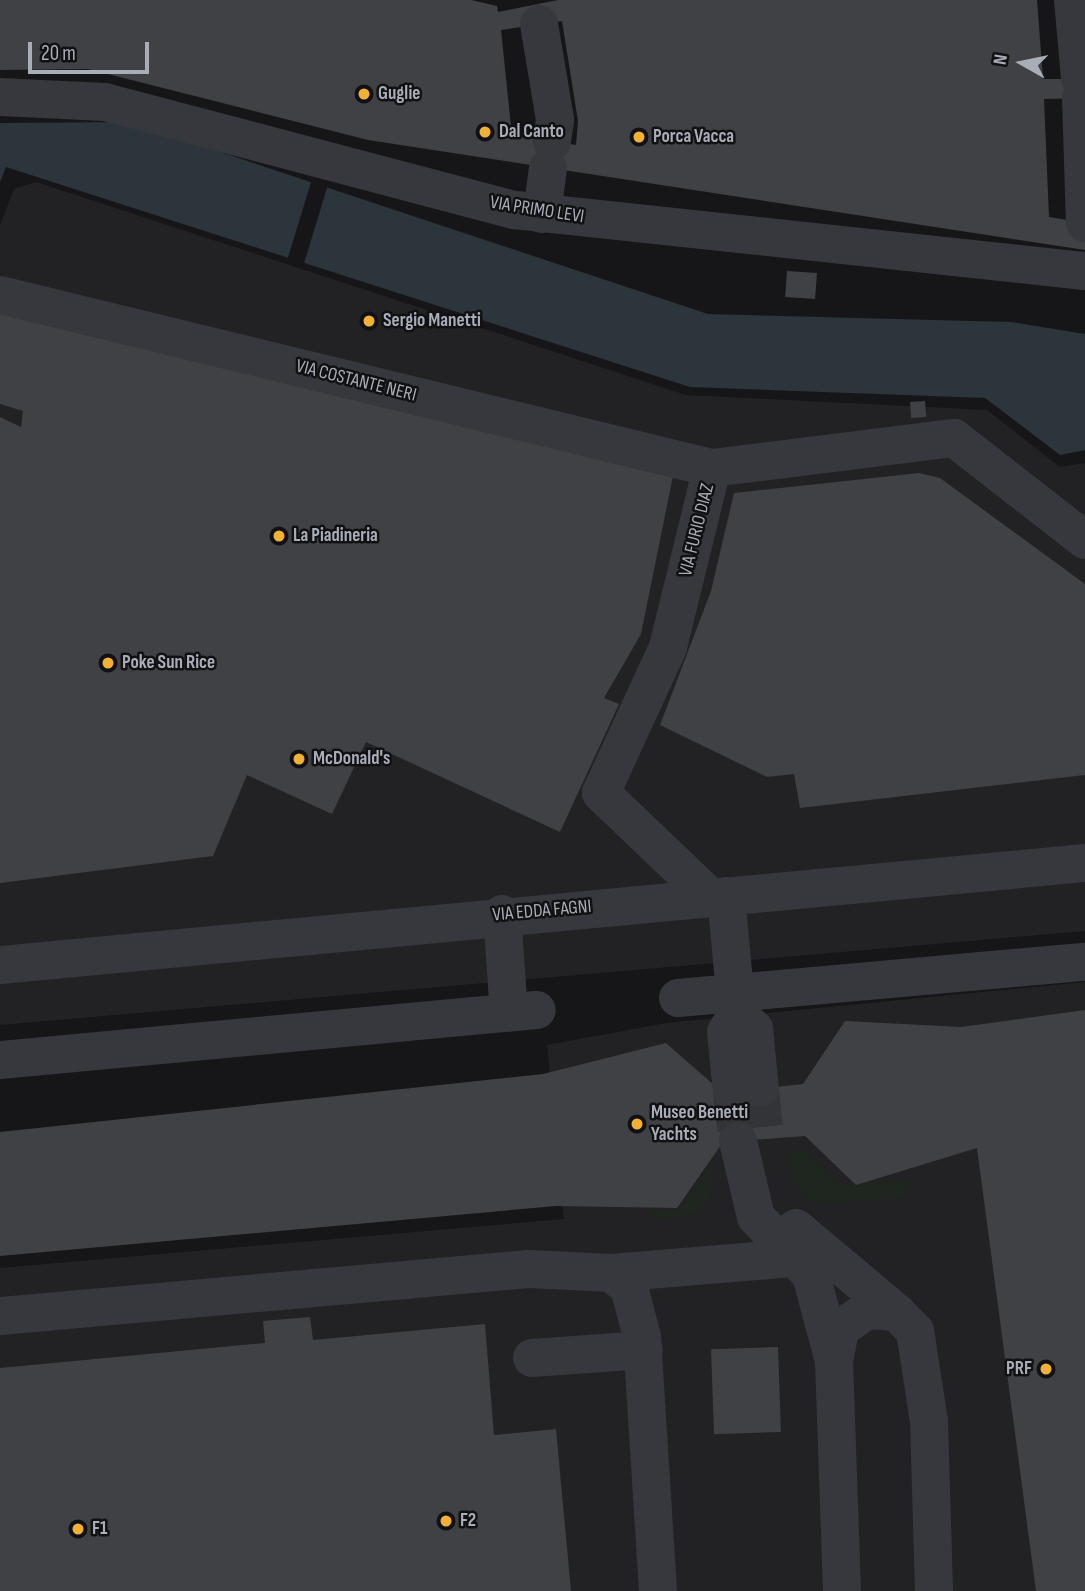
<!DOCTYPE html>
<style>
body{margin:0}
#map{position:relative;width:1085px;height:1591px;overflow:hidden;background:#161618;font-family:"Sofia Sans Condensed",sans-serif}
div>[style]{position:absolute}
.built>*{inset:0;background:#222225}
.green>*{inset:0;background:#1e261f}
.water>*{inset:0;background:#2c353c}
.pier>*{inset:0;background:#161618;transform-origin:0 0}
.building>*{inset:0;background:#404145;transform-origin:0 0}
.minor-tunnel>*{height:38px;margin-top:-19px;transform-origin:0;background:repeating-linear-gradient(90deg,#333438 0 38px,transparent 0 57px)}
.minor>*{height:38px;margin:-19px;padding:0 19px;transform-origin:19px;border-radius:19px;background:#37383d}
.dots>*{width:19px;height:19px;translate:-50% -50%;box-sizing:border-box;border:4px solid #111113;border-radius:50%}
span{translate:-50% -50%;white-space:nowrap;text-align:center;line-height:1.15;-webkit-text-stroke:5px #111113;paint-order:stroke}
.poi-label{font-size:19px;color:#a8adb8;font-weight:700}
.left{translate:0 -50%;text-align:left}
.right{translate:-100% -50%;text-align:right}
.street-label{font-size:19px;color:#a8adb8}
.north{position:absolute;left:987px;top:28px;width:70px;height:70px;-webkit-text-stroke:5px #111113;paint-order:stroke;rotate:279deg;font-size:19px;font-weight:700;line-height:28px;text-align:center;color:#a8adb8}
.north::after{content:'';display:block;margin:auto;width:24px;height:32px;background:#a8adb8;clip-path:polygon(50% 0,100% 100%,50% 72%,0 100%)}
.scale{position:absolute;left:28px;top:42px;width:121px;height:32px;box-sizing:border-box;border:4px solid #a8adb8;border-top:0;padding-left:9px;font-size:21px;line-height:24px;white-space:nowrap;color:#a8adb8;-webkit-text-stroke:5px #111113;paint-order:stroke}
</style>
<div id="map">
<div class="built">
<div style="clip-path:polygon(36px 182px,686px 395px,987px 410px,1060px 467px,1085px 463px,1085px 931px,0 1025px,0 225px,14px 189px)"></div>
<div style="clip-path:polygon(1085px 982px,1085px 1591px,0 1591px,0 1268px,564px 1219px,547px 1045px,666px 1023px)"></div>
</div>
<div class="green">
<div style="clip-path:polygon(789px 1151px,805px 1151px,839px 1185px,905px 1181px,905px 1198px,814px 1203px,793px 1183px)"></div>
<div style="clip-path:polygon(714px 1159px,709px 1197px,699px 1213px,651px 1220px,651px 1211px,680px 1210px)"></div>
</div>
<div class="water">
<div style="clip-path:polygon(130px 122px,708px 314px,1011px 322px,1085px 334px,1085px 450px,1060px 455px,985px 398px,690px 387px,6px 167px,0 182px,0 123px)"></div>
</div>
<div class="pier">
<div style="left:312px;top:179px;width:17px;height:86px;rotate:17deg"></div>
</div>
<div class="building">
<div style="clip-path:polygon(evenodd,0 0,471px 0,497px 6px,498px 12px,558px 0,1037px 0,1043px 79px,1085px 79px,1085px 98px,1044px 99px,1049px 217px,1085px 223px,1085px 250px,368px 140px,88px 69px,0 70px,0 0,562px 21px,578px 121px,576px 145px,512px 136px,501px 30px,562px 21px)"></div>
<div style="left:787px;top:271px;width:30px;height:26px;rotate:4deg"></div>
<div style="clip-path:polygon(0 307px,673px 476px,641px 634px,604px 698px,619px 704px,560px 832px,366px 742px,332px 814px,247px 775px,213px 856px,0 883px,0 417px,21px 427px,23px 411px,0 404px)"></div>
<div style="left:925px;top:401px;width:16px;height:15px;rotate:86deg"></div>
<div style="clip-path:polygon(919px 473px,940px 478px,1085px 584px,1085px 775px,800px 808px,794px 774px,767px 777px,660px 725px,711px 591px,734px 493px)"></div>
<div style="clip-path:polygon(1085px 1010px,1085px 1591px,1036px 1591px,977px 1148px,856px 1185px,805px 1136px,723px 1142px,677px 1208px,556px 1206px,0 1256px,0 1132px,543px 1074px,666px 1043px,723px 1093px,803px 1084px,845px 1021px,961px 1027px)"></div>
<div style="clip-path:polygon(310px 1317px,313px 1340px,485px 1324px,494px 1435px,556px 1429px,571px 1591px,0 1591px,0 1368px,265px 1343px,263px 1321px)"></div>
<div style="left:778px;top:1347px;width:85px;height:67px;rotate:88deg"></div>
</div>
<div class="minor-tunnel">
<div style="left:760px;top:1089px;width:50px;rotate:84.3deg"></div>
<div style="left:732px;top:1092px;width:49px;rotate:83deg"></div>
</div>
<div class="minor">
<div style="left:1073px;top:0;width:79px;rotate:84.9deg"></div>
<div style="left:539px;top:24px;width:97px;rotate:80.5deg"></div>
<div style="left:555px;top:120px;width:22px;rotate:98deg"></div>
<div style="left:0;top:97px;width:105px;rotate:2.7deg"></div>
<div style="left:105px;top:102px;width:424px;rotate:14.8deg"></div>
<div style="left:515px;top:210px;width:573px;rotate:6.11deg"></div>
<div style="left:1081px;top:98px;width:125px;rotate:88.2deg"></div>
<div style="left:542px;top:214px;width:46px;rotate:-82.6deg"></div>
<div style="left:0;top:295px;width:733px;rotate:13.66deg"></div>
<div style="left:726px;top:896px;width:119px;rotate:84.7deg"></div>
<div style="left:737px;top:1014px;width:21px;rotate:121deg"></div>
<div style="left:726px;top:1032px;width:60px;rotate:84.3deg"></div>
<div style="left:710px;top:897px;width:151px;rotate:-136.3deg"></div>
<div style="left:601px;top:793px;width:161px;rotate:-65.3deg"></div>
<div style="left:668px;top:647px;width:184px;rotate:-76.2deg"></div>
<div style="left:712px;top:468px;width:244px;rotate:-7.1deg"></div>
<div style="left:954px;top:438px;width:166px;rotate:37.9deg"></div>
<div style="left:502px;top:914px;width:99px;rotate:86deg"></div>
<div style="left:0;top:965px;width:1090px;rotate:-5.37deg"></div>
<div style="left:678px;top:998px;width:409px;rotate:-5.1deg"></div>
<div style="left:737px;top:1014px;width:23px;rotate:41deg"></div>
<div style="left:754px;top:1029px;width:60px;rotate:84.3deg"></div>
<div style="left:0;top:1060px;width:539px;rotate:-5.32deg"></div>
<div style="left:738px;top:1141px;width:78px;rotate:76.7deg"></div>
<div style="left:756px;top:1217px;width:80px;rotate:46.5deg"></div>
<div style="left:811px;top:1275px;width:89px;rotate:75deg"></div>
<div style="left:834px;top:1361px;width:230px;rotate:88deg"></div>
<div style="left:796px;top:1228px;width:131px;rotate:40deg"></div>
<div style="left:611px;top:1273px;width:182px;rotate:-4.7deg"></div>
<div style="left:0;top:1316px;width:531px;rotate:-5.08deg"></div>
<div style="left:529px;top:1269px;width:82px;rotate:2.8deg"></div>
<div style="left:611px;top:1273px;width:23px;rotate:38deg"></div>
<div style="left:629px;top:1287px;width:52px;rotate:75.4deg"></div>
<div style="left:642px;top:1337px;width:255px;rotate:86.4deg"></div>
<div style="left:532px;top:1358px;width:112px;rotate:-4.1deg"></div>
<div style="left:834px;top:1361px;width:33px;rotate:-79deg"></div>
<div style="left:840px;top:1329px;width:33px;rotate:-35deg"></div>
<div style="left:867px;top:1310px;width:29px;rotate:4deg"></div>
<div style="left:896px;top:1312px;width:27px;rotate:45deg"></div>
<div style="left:915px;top:1331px;width:91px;rotate:81.2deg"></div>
<div style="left:929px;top:1421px;width:170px;rotate:88.3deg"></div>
</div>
<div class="dots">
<div style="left:364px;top:94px;background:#f2b134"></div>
<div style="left:485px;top:132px;background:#f2b134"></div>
<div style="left:639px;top:137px;background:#f2b134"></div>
<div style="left:369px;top:321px;background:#f2b134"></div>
<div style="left:279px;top:536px;background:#f2b134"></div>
<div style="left:108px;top:663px;background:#f2b134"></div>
<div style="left:299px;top:759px;background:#f2b134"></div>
<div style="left:637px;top:1124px;background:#f2b134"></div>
<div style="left:1046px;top:1369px;background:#f2b134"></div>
<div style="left:446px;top:1521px;background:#f2b134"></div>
<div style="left:78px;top:1529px;background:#f2b134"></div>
</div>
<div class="poi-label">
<span class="left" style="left:378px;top:94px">Guglie</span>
<span class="left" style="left:499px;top:132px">Dal Canto</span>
<span class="left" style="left:653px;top:137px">Porca Vacca</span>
<span class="left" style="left:383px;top:321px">Sergio Manetti</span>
<span class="left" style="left:293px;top:536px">La Piadineria</span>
<span class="left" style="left:122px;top:663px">Poke Sun Rice</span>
<span class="left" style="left:313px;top:759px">McDonald's</span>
<span class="left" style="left:651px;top:1124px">Museo Benetti<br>Yachts</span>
<span class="right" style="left:1032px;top:1369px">PRF</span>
<span class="left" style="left:460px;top:1521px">F2</span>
<span class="left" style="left:92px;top:1529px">F1</span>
</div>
<div class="street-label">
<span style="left:537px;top:210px;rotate:9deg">VIA PRIMO LEVI</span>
<span style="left:356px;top:381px;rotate:14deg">VIA COSTANTE NERI</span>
<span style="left:697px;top:530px;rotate:-76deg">VIA FURIO DIAZ</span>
<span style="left:542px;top:911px;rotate:-5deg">VIA EDDA FAGNI</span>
</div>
<div class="north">N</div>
<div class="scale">20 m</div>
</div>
